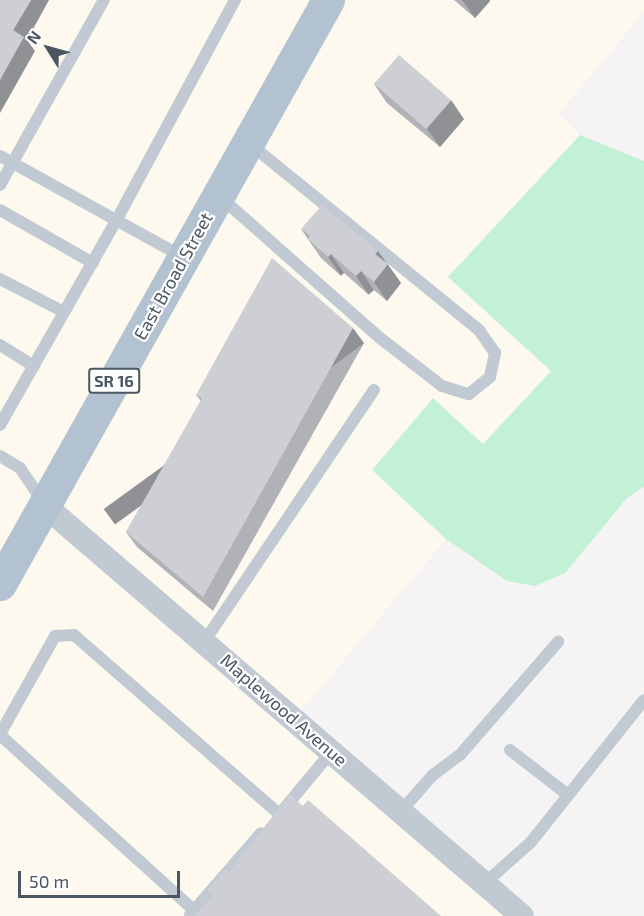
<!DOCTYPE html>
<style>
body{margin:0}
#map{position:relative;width:644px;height:916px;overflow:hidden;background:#f5f3f3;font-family:"Exo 2",sans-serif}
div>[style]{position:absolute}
.commercial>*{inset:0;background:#fdf9ef}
.green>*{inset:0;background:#c3f1d5}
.lane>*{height:12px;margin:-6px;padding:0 6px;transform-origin:6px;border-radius:6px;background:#c1cad2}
.street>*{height:24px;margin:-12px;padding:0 12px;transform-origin:12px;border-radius:12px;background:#c1cad2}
.primary>*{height:33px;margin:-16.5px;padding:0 16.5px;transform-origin:16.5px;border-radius:16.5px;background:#b3c2d1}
.wall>*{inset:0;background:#b0b2b7}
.shaded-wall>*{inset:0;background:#909195;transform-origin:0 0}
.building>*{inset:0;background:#cdcfd5;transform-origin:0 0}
span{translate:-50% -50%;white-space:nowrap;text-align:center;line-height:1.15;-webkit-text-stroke:4.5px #fff;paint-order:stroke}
.shield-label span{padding:2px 4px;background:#fff;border:2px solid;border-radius:4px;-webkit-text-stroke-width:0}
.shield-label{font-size:16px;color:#4a5661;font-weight:700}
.street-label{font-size:18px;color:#4a5661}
.north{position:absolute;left:18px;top:18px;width:60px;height:60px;-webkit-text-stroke:4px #fff;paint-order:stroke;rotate:307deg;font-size:16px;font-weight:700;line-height:24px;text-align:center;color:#4a5661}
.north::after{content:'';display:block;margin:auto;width:21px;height:27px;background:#4a5661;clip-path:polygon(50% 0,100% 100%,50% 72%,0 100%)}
.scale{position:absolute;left:18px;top:871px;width:162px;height:27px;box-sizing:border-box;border:3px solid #4a5661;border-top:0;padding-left:8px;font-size:18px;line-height:21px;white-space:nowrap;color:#4a5661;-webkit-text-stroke:4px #fff;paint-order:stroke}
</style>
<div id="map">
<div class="commercial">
<div style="clip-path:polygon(0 0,644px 0,644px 12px,559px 113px,580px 135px,448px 277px,551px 371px,483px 444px,373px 470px,446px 539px,295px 718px,513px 916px,0 916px)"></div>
</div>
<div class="green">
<div style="clip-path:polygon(580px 135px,644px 161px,644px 487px,627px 498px,565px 573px,535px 586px,507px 581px,446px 539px,372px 470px,433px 398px,483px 444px,551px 371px,448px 277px)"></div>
</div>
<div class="lane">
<div style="left:0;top:156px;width:209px;rotate:28.9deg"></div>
<div style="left:0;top:185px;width:212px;rotate:-60.7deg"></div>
<div style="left:219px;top:196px;width:215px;rotate:41.4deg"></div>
<div style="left:380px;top:338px;width:78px;rotate:37.7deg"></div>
<div style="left:442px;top:386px;width:28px;rotate:17deg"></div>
<div style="left:469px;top:394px;width:27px;rotate:-39deg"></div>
<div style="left:490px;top:377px;width:25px;rotate:-78deg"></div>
<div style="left:495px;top:353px;width:28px;rotate:-125deg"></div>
<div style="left:479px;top:330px;width:296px;rotate:-140.9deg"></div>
<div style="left:0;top:210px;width:107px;rotate:29.7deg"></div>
<div style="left:0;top:279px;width:72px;rotate:27.3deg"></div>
<div style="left:0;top:345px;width:40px;rotate:32deg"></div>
<div style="left:0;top:425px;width:235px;rotate:-60.4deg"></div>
<div style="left:116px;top:221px;width:251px;rotate:-61.7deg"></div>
<div style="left:0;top:456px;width:23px;rotate:31deg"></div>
<div style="left:20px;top:468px;width:41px;rotate:55.9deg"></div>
<div style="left:204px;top:642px;width:304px;rotate:-56deg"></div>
<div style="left:0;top:734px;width:112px;rotate:-60.7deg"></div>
<div style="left:55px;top:636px;width:19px;rotate:-3deg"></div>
<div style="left:74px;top:635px;width:272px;rotate:41.1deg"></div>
<div style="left:0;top:735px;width:261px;rotate:42.1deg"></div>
<div style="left:510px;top:750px;width:73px;rotate:37.8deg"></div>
<div style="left:283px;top:810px;width:77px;rotate:-50.3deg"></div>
<div style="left:401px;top:811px;width:48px;rotate:-48.4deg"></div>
<div style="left:433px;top:775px;width:34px;rotate:-37deg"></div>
<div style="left:460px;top:755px;width:150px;rotate:-49.1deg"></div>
<div style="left:484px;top:884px;width:63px;rotate:-41.8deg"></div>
<div style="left:531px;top:842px;width:181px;rotate:-51.5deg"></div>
<div style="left:190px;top:915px;width:108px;rotate:-49.1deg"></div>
</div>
<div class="street">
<div style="left:44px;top:505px;width:630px;rotate:40.69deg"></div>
</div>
<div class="primary">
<div style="left:0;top:584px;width:670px;rotate:-60.68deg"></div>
</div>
<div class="wall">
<div style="clip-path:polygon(454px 0,490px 0,490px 1px,475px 18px)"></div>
<div style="clip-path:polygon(374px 84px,464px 119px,440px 147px,387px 103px)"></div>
<div style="clip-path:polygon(301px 229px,378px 251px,401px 283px,387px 301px,374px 290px,369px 295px,344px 273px,341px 276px,321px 258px)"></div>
<div style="clip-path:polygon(364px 343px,213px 611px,137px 547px,126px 532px,201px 401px,196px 395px)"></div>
</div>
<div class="shaded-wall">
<div style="clip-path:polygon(31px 0,49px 0,27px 40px,35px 51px,0 113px,0 80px,13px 30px)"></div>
<div style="clip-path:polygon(462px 0,490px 0,490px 1px,475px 18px)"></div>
<div style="clip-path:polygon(451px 100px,464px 119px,440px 147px,427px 129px)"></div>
<div style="clip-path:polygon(378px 251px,401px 283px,387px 301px,374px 282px,375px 254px)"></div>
<div style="left:331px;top:254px;width:23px;height:4px;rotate:56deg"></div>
<div style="left:361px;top:271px;width:23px;height:7px;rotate:56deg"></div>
<div style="left:353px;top:328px;width:19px;height:308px;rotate:54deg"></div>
</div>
<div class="building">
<div style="clip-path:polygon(0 0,31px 0,13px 30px,24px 37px,0 80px)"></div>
<div style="left:399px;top:55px;width:69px;height:38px;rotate:41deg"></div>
<div style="clip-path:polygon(322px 205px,378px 251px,375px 254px,388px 264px,374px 282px,361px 271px,356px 276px,331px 254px,328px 257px,308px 239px,310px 236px,301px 229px)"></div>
<div style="clip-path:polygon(272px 258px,353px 328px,203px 597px,126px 532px,202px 398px,196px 395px)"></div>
<div style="clip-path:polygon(290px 794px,303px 806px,308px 800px,441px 916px,195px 916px,213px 895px,207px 890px,226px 869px,229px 872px)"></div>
</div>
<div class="shield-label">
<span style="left:114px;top:381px">SR 16</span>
</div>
<div class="street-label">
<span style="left:173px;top:276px;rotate:-61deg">East Broad Street</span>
<span style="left:284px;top:710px;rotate:41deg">Maplewood Avenue</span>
</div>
<div class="north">N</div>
<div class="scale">50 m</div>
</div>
